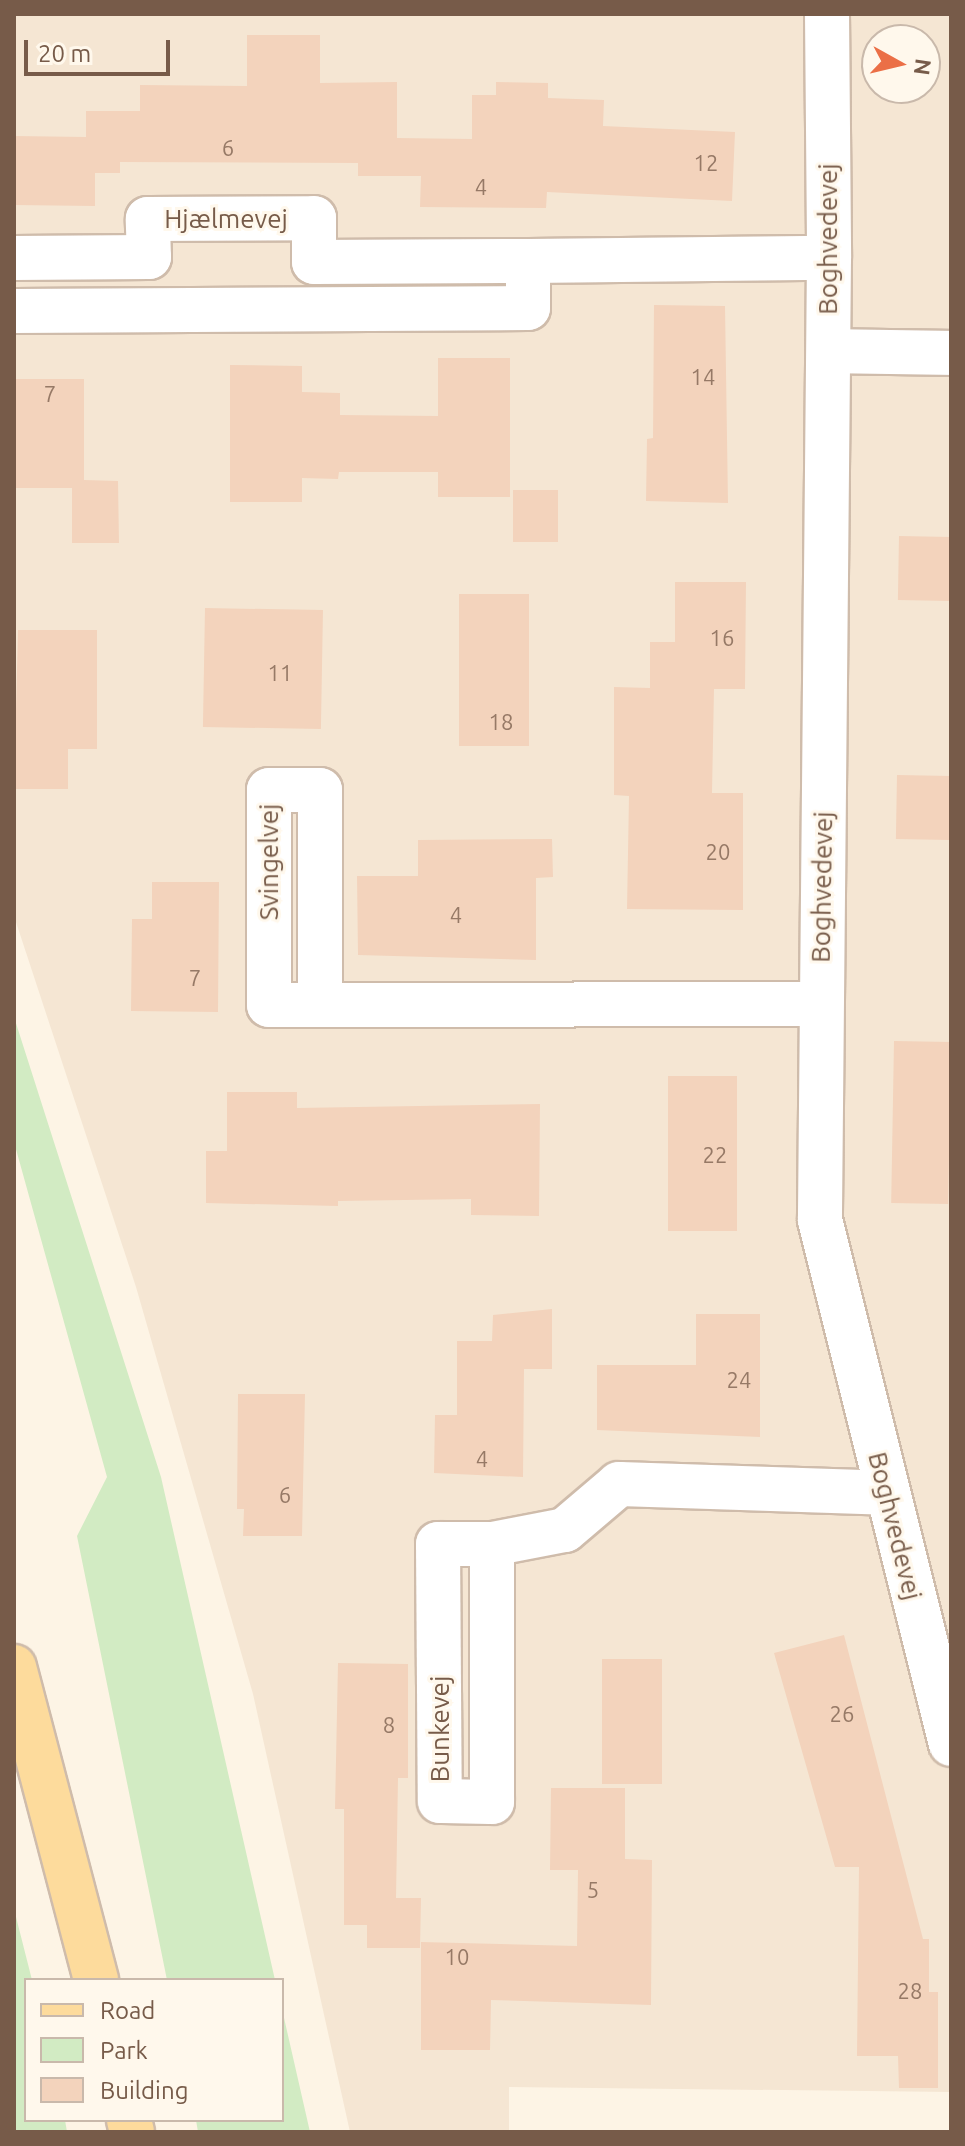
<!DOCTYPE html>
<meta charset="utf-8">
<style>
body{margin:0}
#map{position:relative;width:965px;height:2146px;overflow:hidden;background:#fdf4e5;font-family:Ubuntu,sans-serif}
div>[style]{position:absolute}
.residential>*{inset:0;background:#f5e6d3}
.green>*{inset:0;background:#d2ebc3}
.building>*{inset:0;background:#f3d3bc;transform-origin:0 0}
.roads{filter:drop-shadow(2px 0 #cfbcab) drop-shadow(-2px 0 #cfbcab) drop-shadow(0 2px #cfbcab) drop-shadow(0 -2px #cfbcab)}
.minor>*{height:44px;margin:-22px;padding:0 22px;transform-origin:22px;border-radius:22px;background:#fff}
.major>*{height:44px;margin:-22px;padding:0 22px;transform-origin:22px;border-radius:22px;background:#fddb9c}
span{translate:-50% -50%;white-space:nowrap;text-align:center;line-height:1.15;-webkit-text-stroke:6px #fff8ec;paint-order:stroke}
.number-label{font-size:22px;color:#967966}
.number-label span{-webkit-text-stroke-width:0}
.street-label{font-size:26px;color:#775b49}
.frame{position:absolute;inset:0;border:16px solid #775b49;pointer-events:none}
.legend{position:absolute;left:24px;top:1978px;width:260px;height:144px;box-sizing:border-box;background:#fff8ec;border:2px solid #c9b9ab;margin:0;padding:10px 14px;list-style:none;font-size:24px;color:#775b49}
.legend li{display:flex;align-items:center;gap:16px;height:40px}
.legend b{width:40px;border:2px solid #c9b9ab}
.north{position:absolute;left:861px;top:24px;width:80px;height:80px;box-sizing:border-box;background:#fff8ec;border:2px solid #c9b9ab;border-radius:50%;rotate:98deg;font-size:22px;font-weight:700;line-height:32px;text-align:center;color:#775b49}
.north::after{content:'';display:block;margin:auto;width:28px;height:36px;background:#eb6f46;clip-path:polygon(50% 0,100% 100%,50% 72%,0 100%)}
.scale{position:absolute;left:24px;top:40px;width:146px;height:36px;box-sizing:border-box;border:4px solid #775b49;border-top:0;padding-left:10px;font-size:24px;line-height:28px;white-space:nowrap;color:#775b49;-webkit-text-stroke:6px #fff8ec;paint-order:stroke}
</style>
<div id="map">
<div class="residential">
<div style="clip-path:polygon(evenodd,14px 14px,951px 14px,951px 2092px,509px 2087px,509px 2132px,350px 2132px,253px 1694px,136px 1287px,14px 916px,14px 14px,877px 40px,925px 40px,925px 88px,877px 88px,877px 40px)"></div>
</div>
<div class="green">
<div style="clip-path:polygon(14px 1017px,161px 1477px,275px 1980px,167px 1980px,77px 1536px,107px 1477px,14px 1142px)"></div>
<div style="clip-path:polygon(14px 1909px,32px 1980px,26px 1980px,26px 2120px,65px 2120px,67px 2132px,14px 2132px)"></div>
<div style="clip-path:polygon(282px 2009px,310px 2132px,198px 2132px,196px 2120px,282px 2120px)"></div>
</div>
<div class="building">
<div style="clip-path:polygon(247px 35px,320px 35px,320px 83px,397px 82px,397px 138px,472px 139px,472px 95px,496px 95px,496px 82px,548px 83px,548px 98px,604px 100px,603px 126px,735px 132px,732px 201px,547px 192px,546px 208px,420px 207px,421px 176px,358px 176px,358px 163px,120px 162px,120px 173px,95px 173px,95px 206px,14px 205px,14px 136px,86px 137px,86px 111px,140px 111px,140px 85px,247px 86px)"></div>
<div style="clip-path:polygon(654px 305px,725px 306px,728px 503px,646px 501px,647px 439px,653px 438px)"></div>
<div style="clip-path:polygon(438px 358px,510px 358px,510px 497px,438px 497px,438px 472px,339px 472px,338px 479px,302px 478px,302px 502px,230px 502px,230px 365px,302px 366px,302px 392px,340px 393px,340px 415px,438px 416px)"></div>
<div style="clip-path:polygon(14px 379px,84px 379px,84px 480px,118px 481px,119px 543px,72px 543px,72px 488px,14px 488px)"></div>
<div style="left:513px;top:490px;width:45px;height:52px"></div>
<div style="left:899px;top:536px;width:52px;height:64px;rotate:1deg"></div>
<div style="clip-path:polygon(675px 582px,746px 582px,745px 689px,714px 689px,712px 793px,743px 793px,743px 910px,627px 909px,629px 796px,614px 795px,614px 687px,650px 688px,650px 642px,675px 642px)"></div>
<div style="left:459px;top:594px;width:70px;height:152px"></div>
<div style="left:205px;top:608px;width:118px;height:119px;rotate:1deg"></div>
<div style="clip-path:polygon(18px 630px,97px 630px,97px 749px,68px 749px,68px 789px,14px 789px)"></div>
<div style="left:897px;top:775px;width:54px;height:64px;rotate:1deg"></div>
<div style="clip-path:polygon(552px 839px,553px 877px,536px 878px,536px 960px,358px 955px,357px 876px,418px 876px,418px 840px)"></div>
<div style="clip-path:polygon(152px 882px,219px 882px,218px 1012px,131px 1011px,132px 919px,152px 919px)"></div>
<div style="left:894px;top:1041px;width:57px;height:162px;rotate:1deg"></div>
<div style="left:668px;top:1076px;width:69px;height:155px"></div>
<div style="clip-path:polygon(227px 1092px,297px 1092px,297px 1108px,540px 1104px,539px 1216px,471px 1215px,471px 1199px,338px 1201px,338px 1206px,206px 1203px,206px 1151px,227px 1151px)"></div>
<div style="clip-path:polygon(552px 1309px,552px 1369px,524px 1369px,523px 1477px,434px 1473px,435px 1415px,457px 1415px,457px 1341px,492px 1341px,493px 1315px)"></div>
<div style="clip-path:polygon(696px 1314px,760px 1314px,760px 1437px,597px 1430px,597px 1365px,696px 1365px)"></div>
<div style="clip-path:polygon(238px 1394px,305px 1394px,302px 1536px,243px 1536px,244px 1509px,237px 1509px)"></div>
<div style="clip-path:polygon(844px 1635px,923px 1939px,929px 1939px,929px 1992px,938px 1992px,938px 2088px,899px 2088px,898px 2056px,857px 2056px,859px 1867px,835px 1867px,774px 1653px)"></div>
<div style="left:602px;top:1659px;width:60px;height:125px"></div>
<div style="clip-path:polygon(338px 1663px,408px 1664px,408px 1778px,398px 1778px,396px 1898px,421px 1898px,420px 1948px,367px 1948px,367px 1925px,344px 1925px,344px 1809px,335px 1809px)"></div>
<div style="clip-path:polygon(551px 1788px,625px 1788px,625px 1859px,652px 1860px,651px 2005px,491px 2000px,490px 2050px,421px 2050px,421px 1942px,577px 1946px,578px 1870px,550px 1870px)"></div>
</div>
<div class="roads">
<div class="minor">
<div style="left:827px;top:14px;width:244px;rotate:89.5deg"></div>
<div style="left:829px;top:258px;width:962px;rotate:90.54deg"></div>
<div style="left:820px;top:1220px;width:540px;rotate:75.96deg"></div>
<div style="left:14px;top:258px;width:135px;rotate:-0.4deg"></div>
<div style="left:149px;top:257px;width:38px;rotate:-92deg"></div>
<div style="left:148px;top:219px;width:166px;rotate:-0.3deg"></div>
<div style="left:314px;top:218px;width:44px;rotate:90deg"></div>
<div style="left:314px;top:262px;width:214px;rotate:-0.3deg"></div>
<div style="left:14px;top:311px;width:514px;rotate:-0.33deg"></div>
<div style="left:528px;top:308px;width:47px;rotate:-90deg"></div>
<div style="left:528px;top:261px;width:301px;rotate:-0.6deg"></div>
<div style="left:829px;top:351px;width:122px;rotate:0.9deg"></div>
<div style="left:320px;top:1005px;width:215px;rotate:-90deg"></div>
<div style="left:320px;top:790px;width:51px;rotate:180deg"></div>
<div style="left:269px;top:790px;width:215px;rotate:90deg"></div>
<div style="left:269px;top:1005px;width:51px"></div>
<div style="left:320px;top:1005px;width:501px;rotate:-0.11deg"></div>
<div style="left:492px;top:1544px;width:54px;rotate:180deg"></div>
<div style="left:438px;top:1544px;width:257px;rotate:89.6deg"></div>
<div style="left:440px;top:1801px;width:52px;rotate:1.1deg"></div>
<div style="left:492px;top:1802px;width:258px;rotate:-90deg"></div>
<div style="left:492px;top:1544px;width:74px;rotate:-10.9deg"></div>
<div style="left:565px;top:1530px;width:71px;rotate:-40.4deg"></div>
<div style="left:619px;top:1484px;width:267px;rotate:1.9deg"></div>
</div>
<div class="major">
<div style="left:14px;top:1667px;width:324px;rotate:75.3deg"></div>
<div style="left:129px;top:2120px;width:12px;rotate:76deg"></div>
</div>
</div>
<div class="number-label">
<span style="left:228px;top:148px">6</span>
<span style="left:706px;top:163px">12</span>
<span style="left:481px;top:187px">4</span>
<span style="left:703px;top:377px">14</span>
<span style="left:50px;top:394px">7</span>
<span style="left:722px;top:638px">16</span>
<span style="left:280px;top:673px">11</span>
<span style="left:501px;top:722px">18</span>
<span style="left:718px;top:852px">20</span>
<span style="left:456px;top:915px">4</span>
<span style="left:195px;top:978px">7</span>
<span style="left:715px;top:1155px">22</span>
<span style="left:739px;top:1380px">24</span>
<span style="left:482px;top:1459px">4</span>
<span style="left:285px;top:1495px">6</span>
<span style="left:842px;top:1714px">26</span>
<span style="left:389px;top:1725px">8</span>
<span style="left:593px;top:1890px">5</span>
<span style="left:457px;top:1957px">10</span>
<span style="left:910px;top:1991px">28</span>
</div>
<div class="street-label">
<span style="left:226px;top:219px">Hjælmevej</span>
<span style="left:828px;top:239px;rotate:-90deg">Boghvedevej</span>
<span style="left:269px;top:862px;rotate:-90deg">Svingelvej</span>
<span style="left:822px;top:887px;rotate:-89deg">Boghvedevej</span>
<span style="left:895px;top:1526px;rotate:76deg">Boghvedevej</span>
<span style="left:440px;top:1729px;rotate:-90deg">Bunkevej</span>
</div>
<div class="frame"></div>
<ul class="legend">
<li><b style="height:10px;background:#fddb9c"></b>Road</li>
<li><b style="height:22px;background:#d2ebc3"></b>Park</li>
<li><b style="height:22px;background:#f3d3bc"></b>Building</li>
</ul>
<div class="north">N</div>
<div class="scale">20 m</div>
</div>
